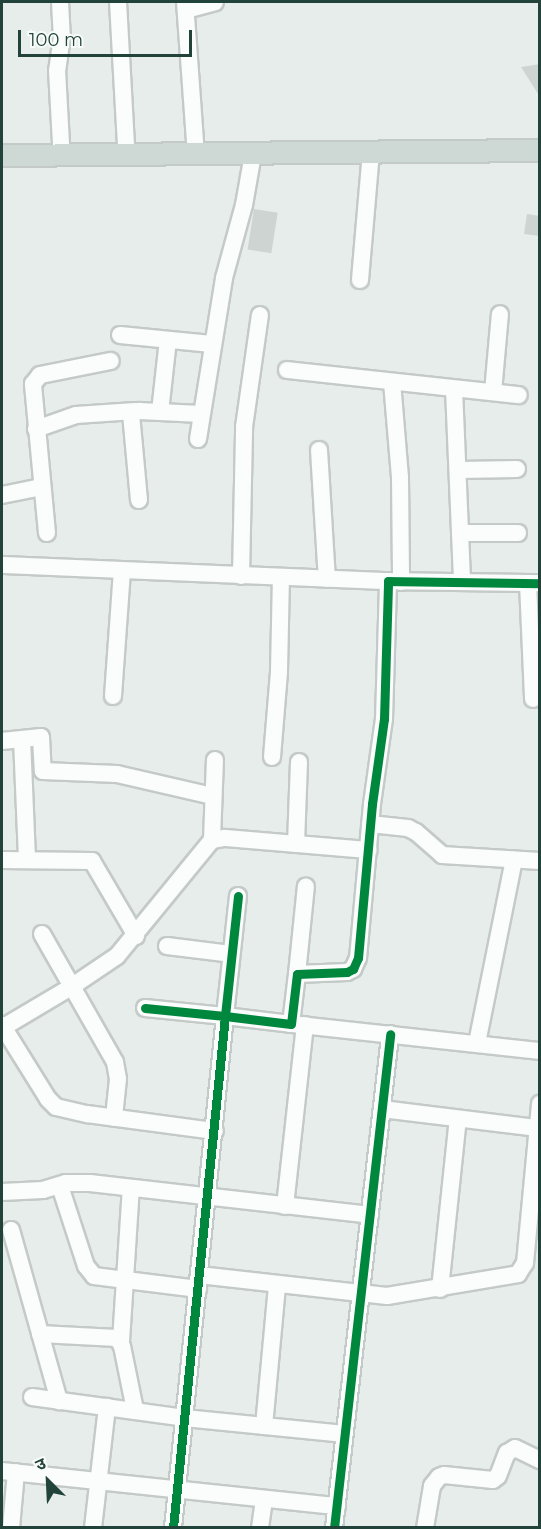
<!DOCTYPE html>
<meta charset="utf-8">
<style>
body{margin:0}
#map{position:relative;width:541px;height:1529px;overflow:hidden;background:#e7edea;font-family:Montserrat,"Noto Sans Devanagari",sans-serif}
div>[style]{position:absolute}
.building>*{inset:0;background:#ced4d2;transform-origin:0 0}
.roads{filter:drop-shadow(2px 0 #c4cac7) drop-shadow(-2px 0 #c4cac7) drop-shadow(0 2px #c4cac7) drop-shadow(0 -2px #c4cac7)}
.minor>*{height:16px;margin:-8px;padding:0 8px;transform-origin:8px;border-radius:8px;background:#fbfcfc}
.major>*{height:21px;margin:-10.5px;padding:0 10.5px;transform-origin:10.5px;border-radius:10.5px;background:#ced8d5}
.cycleway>*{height:9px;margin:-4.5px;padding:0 4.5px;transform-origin:4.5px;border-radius:4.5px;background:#00873e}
span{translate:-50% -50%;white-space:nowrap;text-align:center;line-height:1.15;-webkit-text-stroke:4.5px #f7fbf9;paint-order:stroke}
.frame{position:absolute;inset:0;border:3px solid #224339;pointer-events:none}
.north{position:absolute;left:18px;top:1451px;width:60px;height:60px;-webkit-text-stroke:4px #f7fbf9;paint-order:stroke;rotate:336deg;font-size:16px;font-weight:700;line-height:24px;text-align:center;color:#224339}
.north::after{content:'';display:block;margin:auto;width:21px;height:27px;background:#224339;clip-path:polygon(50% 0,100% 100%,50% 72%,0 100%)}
.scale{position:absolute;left:18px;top:30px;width:174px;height:27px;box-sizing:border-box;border:3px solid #224339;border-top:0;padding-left:8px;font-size:18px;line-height:21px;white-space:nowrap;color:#224339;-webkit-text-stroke:4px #f7fbf9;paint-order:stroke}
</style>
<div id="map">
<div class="building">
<div style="clip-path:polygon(540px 64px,540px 97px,521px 67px)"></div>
<div style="left:254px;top:209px;width:24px;height:41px;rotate:9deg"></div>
<div style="clip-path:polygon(527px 214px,540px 216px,540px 236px,524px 234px)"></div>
</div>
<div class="roads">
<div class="minor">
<div style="left:60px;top:2px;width:34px;rotate:87deg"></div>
<div style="left:62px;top:36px;width:34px;rotate:98deg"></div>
<div style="left:57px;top:70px;width:74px;rotate:86.9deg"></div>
<div style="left:118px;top:2px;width:142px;rotate:86.8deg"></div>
<div style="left:185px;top:2px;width:141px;rotate:85.9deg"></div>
<div style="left:186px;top:10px;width:30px;rotate:-15deg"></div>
<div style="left:360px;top:280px;width:128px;rotate:-85.1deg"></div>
<div style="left:120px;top:335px;width:92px;rotate:5.6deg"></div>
<div style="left:287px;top:370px;width:233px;rotate:6.2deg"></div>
<div style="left:392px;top:382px;width:96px;rotate:85.2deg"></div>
<div style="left:400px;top:478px;width:104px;rotate:89.4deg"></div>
<div style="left:454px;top:389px;width:193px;rotate:87.6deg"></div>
<div style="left:493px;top:392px;width:78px;rotate:-84.9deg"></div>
<div style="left:160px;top:412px;width:72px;rotate:-83.7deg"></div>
<div style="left:36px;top:429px;width:42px;rotate:-19.3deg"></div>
<div style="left:76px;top:415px;width:59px;rotate:-3.9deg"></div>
<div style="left:198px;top:439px;width:163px;rotate:-80.8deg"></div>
<div style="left:224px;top:278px;width:76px;rotate:-74.7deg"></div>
<div style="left:244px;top:205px;width:52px;rotate:-80deg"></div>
<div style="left:319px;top:450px;width:129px;rotate:86.5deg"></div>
<div style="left:459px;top:470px;width:58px;rotate:-1deg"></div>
<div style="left:2px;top:495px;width:41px;rotate:-11.3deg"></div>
<div style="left:139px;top:500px;width:86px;rotate:-95.3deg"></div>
<div style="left:131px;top:414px;width:9px;rotate:-21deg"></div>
<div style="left:139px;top:411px;width:62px;rotate:2.8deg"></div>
<div style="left:47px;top:533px;width:150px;rotate:-95.4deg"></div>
<div style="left:33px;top:384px;width:11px;rotate:-52deg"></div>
<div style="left:40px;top:375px;width:72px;rotate:-11.2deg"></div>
<div style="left:460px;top:533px;width:58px"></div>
<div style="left:2px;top:565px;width:386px;rotate:2.4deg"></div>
<div style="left:241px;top:576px;width:149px;rotate:-88.8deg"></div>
<div style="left:244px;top:427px;width:113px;rotate:-81.9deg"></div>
<div style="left:528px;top:583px;width:116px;rotate:87.5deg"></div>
<div style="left:113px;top:696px;width:125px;rotate:-85.9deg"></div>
<div style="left:22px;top:739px;width:120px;rotate:87.6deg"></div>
<div style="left:2px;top:741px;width:39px;rotate:-6deg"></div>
<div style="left:41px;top:737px;width:34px;rotate:87deg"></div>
<div style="left:43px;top:771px;width:74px;rotate:2.3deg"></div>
<div style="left:117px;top:774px;width:98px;rotate:13deg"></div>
<div style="left:272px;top:757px;width:86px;rotate:-85.3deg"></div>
<div style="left:279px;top:671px;width:93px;rotate:-88.8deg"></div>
<div style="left:370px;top:824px;width:38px;rotate:6deg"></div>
<div style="left:408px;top:828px;width:9px;rotate:27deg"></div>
<div style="left:416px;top:832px;width:35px;rotate:41deg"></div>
<div style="left:442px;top:855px;width:98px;rotate:3.5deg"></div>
<div style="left:212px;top:840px;width:80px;rotate:-87.9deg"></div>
<div style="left:296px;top:844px;width:82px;rotate:-87.9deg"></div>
<div style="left:2px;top:860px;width:90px;rotate:0.6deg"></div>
<div style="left:92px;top:861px;width:87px;rotate:59.6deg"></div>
<div style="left:238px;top:896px;width:121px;rotate:96.2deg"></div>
<div style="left:225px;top:1016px;width:66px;rotate:6.9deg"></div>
<div style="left:291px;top:1024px;width:50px;rotate:-83.2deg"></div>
<div style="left:297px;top:974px;width:50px;rotate:-2.3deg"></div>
<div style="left:347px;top:972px;width:7px;rotate:-27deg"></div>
<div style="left:353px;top:969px;width:12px;rotate:-66deg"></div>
<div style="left:358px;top:958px;width:155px;rotate:-84.8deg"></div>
<div style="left:372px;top:804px;width:86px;rotate:-82deg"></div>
<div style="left:384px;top:719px;width:138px;rotate:-88.3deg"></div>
<div style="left:388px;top:581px;width:152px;rotate:0.8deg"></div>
<div style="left:42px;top:934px;width:147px;rotate:60.3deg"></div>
<div style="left:115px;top:1062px;width:17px;rotate:80deg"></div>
<div style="left:118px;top:1079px;width:39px;rotate:96deg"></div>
<div style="left:167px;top:946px;width:64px;rotate:7.1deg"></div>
<div style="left:297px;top:974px;width:88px;rotate:-84.2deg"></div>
<div style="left:145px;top:1008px;width:80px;rotate:5.7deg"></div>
<div style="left:225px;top:1016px;width:515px;rotate:95.8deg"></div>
<div style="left:291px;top:1024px;width:250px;rotate:6.2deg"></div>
<div style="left:2px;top:1025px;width:87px;rotate:58.1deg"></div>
<div style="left:48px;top:1099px;width:11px;rotate:45deg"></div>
<div style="left:56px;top:1107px;width:32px;rotate:13deg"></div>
<div style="left:87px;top:1114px;width:129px;rotate:7.6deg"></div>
<div style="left:2px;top:1028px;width:80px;rotate:-30.7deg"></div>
<div style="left:71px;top:987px;width:55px;rotate:-34deg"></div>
<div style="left:117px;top:956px;width:150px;rotate:-50.7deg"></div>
<div style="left:212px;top:840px;width:13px;rotate:-9deg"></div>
<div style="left:225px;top:838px;width:144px;rotate:4.8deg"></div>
<div style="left:477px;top:1043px;width:187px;rotate:-78.6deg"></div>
<div style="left:382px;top:1109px;width:155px;rotate:7deg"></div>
<div style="left:60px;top:1186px;width:84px;rotate:72deg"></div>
<div style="left:86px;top:1266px;width:13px;rotate:51deg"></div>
<div style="left:94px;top:1276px;width:105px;rotate:7.1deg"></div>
<div style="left:2px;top:1192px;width:41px;rotate:-2.8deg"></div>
<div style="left:43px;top:1190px;width:24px;rotate:-17deg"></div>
<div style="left:66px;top:1183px;width:24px"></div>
<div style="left:90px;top:1183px;width:282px;rotate:6.5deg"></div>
<div style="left:285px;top:1206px;width:182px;rotate:-83.7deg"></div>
<div style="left:11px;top:1230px;width:178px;rotate:74.3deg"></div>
<div style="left:199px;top:1275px;width:189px;rotate:6.4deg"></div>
<div style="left:387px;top:1296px;width:133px;rotate:-9.5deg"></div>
<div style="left:518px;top:1274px;width:13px;rotate:-58deg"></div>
<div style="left:525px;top:1263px;width:160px;rotate:-84.6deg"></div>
<div style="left:440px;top:1289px;width:171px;rotate:-84deg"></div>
<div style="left:40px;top:1334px;width:77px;rotate:3deg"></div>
<div style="left:117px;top:1338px;width:9px;rotate:58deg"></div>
<div style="left:122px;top:1346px;width:65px;rotate:78.5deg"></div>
<div style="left:121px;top:1341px;width:153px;rotate:-86.3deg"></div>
<div style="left:32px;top:1397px;width:154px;rotate:7.8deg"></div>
<div style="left:185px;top:1418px;width:160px;rotate:5.7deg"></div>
<div style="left:264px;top:1426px;width:142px;rotate:-84.7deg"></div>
<div style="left:2px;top:1471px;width:337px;rotate:6deg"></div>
<div style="left:11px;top:1528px;width:56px;rotate:-84.9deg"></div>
<div style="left:93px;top:1528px;width:122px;rotate:-83.4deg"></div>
<div style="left:260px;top:1528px;width:29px;rotate:-82deg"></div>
<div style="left:334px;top:1528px;width:497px;rotate:-83.5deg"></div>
<div style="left:425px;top:1528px;width:43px;rotate:-80.5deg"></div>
<div style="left:432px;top:1486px;width:11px;rotate:-52deg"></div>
<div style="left:439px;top:1477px;width:5px;rotate:-22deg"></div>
<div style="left:444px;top:1475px;width:49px;rotate:5.8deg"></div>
<div style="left:493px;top:1480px;width:6px;rotate:-39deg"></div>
<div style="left:498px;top:1476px;width:25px;rotate:-69deg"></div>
<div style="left:507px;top:1453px;width:9px;rotate:-32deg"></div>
<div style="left:515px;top:1448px;width:28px;rotate:26deg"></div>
</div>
<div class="major">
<div style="left:2px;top:155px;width:538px;rotate:-0.53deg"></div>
</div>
</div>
<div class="cycleway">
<div style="left:238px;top:896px;width:121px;rotate:96.2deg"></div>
<div style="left:225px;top:1016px;width:66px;rotate:6.9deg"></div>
<div style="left:291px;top:1024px;width:50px;rotate:-83.2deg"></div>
<div style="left:297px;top:974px;width:50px;rotate:-2.3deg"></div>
<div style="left:347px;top:972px;width:7px;rotate:-27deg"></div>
<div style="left:353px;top:969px;width:12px;rotate:-66deg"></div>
<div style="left:358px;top:958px;width:155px;rotate:-84.8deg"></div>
<div style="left:372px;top:804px;width:86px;rotate:-82deg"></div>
<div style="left:384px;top:719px;width:138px;rotate:-88.3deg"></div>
<div style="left:388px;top:581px;width:152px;rotate:0.8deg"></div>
<div style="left:145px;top:1008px;width:80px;rotate:5.7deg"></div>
<div style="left:225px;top:1016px;width:515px;rotate:95.8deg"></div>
<div style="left:334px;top:1528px;width:497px;rotate:-83.5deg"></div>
</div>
<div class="frame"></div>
<div class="north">उ</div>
<div class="scale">100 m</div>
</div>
